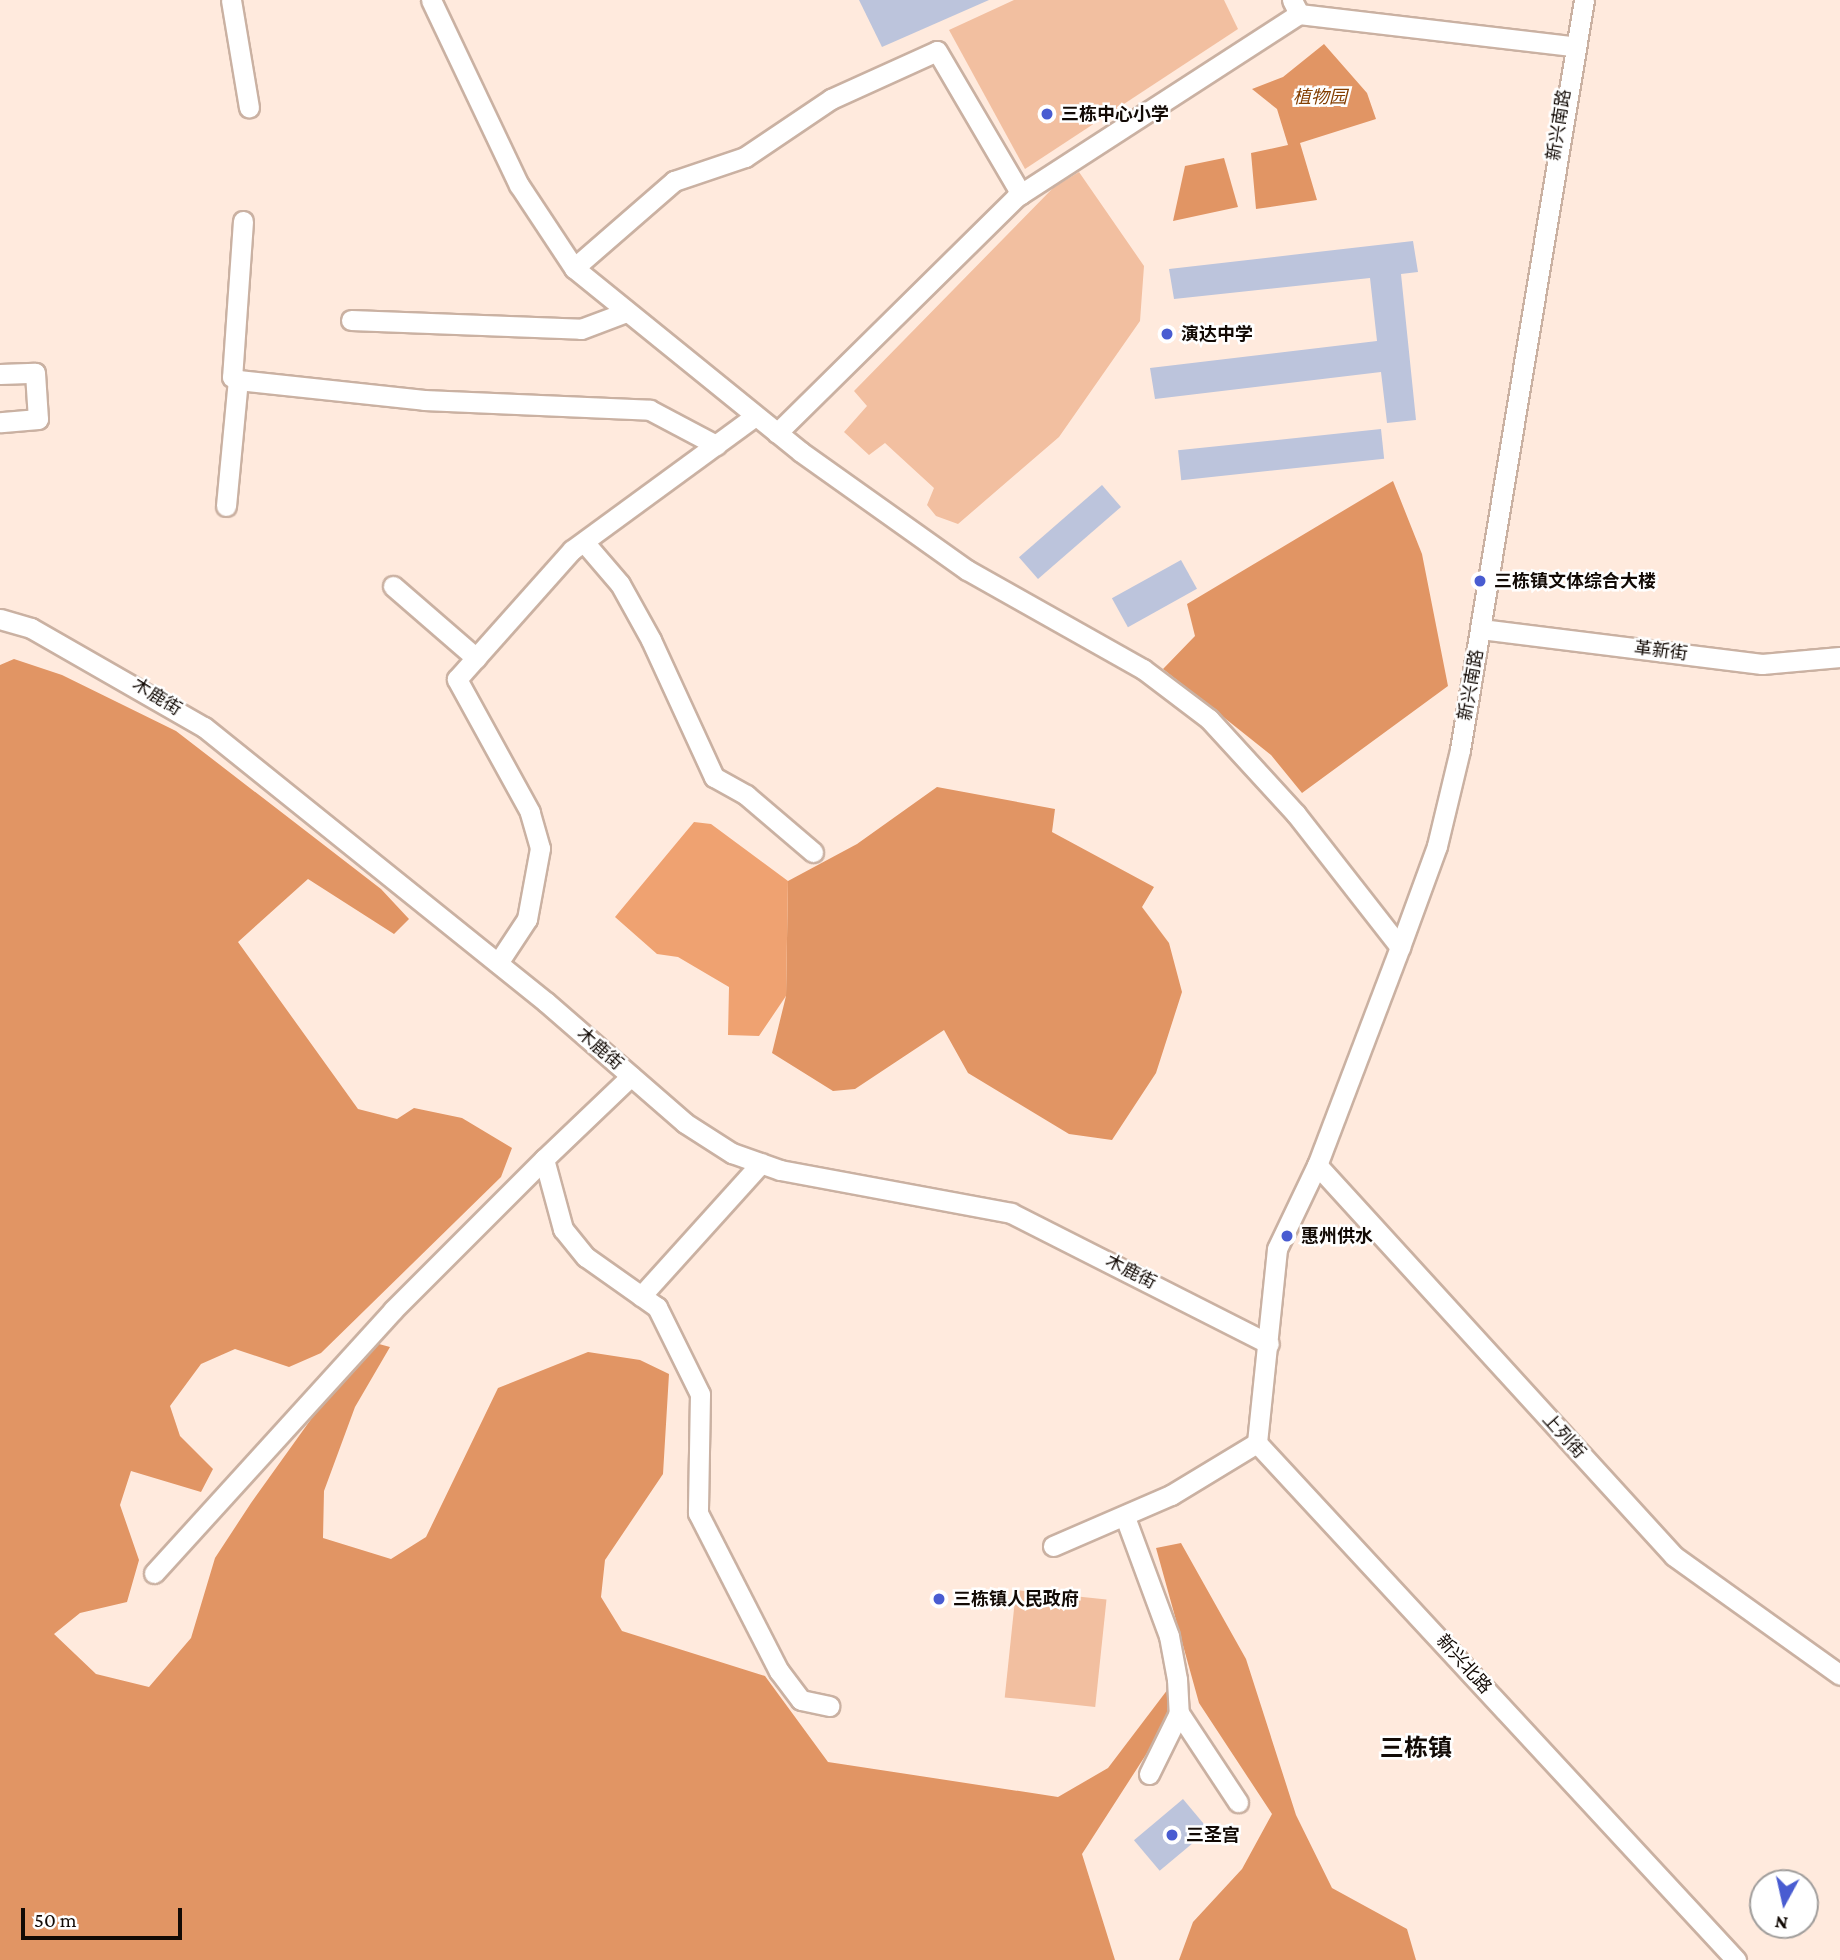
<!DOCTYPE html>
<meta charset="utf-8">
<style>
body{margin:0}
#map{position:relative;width:1840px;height:1960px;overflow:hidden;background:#ffeadd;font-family:"Crimson Pro","Noto Sans SC",serif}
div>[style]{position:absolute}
.green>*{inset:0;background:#f2bfa0;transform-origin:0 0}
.forest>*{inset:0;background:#e19564}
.water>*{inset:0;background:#efa271}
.building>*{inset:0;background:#bcc4dc;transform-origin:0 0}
.roads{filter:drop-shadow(2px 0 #cab1a2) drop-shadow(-2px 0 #cab1a2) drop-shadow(0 2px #cab1a2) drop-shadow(0 -2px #cab1a2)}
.minor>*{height:19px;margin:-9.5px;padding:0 9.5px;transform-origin:9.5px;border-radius:9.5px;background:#fff}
.dots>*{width:19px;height:19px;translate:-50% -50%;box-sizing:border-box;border:4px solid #fff;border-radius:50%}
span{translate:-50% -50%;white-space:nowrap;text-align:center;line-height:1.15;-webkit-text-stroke:5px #fff;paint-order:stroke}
.park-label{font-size:18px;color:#833e00;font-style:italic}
.poi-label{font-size:18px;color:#120a05;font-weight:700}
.left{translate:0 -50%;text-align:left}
.street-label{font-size:18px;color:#120a05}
.district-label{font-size:24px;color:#120a05;font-weight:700}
.north{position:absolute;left:1749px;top:1869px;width:70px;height:70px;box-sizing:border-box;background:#fff;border:2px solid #a09d9b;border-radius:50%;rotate:188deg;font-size:19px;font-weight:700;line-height:28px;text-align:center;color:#120a05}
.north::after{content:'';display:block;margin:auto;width:24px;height:32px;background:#495cd1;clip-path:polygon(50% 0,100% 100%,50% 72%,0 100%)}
.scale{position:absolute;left:21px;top:1908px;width:161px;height:32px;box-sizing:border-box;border:4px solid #120a05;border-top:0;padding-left:9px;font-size:21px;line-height:24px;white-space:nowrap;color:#120a05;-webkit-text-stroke:5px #fff;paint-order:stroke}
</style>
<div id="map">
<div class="green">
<div style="clip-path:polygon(1014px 0,1224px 0,1238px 29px,1025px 169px,949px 30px)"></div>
<div style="clip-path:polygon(1079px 172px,1144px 266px,1140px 321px,1059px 437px,958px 524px,936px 516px,927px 505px,934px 488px,885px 443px,869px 455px,844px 432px,867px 406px,854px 391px,1054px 187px)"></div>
<div style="left:1016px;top:1590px;width:91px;height:108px;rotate:6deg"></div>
</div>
<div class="forest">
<div style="clip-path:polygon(1324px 44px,1367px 93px,1376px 119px,1300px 143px,1317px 200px,1256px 209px,1251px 153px,1288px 145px,1277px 109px,1252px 89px,1283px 77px)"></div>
<div style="clip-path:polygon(1224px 158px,1238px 207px,1173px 221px,1185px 166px)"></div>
<div style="clip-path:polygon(1393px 481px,1422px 554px,1448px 686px,1302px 793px,1271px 755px,1163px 669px,1195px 636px,1187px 604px)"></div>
<div style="clip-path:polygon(14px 659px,62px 675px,176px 731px,381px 889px,409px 919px,394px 934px,308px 879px,238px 942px,358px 1109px,397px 1119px,414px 1108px,462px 1118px,512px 1148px,501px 1177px,321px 1353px,289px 1367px,235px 1349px,201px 1364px,170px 1406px,180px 1436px,213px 1469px,201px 1492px,131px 1471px,120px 1505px,139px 1560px,127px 1602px,80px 1613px,54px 1634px,96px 1674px,149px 1687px,191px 1638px,215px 1558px,251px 1503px,342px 1376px,379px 1344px,390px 1347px,355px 1407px,324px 1491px,323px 1538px,391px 1559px,426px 1537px,498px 1388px,588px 1352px,640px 1360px,669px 1374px,663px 1474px,605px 1560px,601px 1597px,622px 1631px,765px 1676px,828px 1762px,1058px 1797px,1108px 1768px,1168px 1689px,1167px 1722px,1082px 1854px,1115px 1960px,0 1960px,0 665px)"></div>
<div style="clip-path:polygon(937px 787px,1055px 809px,1052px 832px,1154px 887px,1142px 907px,1169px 943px,1182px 992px,1156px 1073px,1112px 1140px,1069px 1134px,968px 1073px,944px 1030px,855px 1089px,833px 1091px,772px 1053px,786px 996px,788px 881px,857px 844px)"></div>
<div style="clip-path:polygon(1181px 1543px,1246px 1659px,1296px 1815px,1332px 1888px,1407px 1929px,1416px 1960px,1179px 1960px,1193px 1922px,1242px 1869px,1272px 1814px,1199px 1703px,1156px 1548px)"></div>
</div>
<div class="water">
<div style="clip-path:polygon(694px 822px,711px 824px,788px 881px,786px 996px,759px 1036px,728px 1035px,729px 987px,678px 957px,657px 954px,615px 917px)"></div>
</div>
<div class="building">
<div style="clip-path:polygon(859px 0,989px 0,882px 47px)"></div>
<div style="clip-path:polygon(1413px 241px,1418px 272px,1401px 274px,1416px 420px,1387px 423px,1381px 372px,1155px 399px,1150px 368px,1377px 341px,1370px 278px,1174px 299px,1169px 269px)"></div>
<div style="left:1381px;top:429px;width:30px;height:204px;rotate:84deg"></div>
<div style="left:1102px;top:485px;width:29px;height:110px;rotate:49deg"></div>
<div style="left:1181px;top:560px;width:33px;height:79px;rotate:61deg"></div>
<div style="left:1183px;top:1799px;width:40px;height:64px;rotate:50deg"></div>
</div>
<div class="roads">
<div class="minor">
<div style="left:231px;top:0;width:109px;rotate:80.5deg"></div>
<div style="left:431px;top:0;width:205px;rotate:64.6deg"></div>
<div style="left:519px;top:185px;width:100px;rotate:56.5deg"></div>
<div style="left:574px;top:268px;width:292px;rotate:39deg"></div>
<div style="left:801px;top:452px;width:204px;rotate:35.4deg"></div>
<div style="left:967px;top:570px;width:202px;rotate:29.4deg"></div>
<div style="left:1143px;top:669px;width:83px;rotate:37.1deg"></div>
<div style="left:1209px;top:719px;width:129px;rotate:47.5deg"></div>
<div style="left:1296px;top:814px;width:169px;rotate:52deg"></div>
<div style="left:1292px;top:0;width:16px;rotate:63deg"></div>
<div style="left:1299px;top:14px;width:275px;rotate:6.7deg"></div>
<div style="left:1584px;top:0;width:760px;rotate:99.39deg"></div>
<div style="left:1460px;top:750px;width:99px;rotate:103.5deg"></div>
<div style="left:1437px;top:846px;width:108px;rotate:110.1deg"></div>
<div style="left:1400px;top:947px;width:233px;rotate:110.8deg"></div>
<div style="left:1317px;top:1165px;width:93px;rotate:115.5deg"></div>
<div style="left:1277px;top:1249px;width:195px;rotate:95.9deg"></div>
<div style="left:1257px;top:1443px;width:705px;rotate:47.18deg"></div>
<div style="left:243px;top:221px;width:156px;rotate:94deg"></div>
<div style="left:232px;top:377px;width:7px;rotate:27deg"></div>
<div style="left:238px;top:380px;width:187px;rotate:6.1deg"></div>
<div style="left:424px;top:400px;width:226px;rotate:2.5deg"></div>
<div style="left:650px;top:410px;width:75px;rotate:27.9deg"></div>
<div style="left:574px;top:268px;width:133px;rotate:-41deg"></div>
<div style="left:674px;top:181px;width:75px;rotate:-18.7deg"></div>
<div style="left:745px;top:157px;width:104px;rotate:-34deg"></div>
<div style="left:831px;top:99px;width:116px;rotate:-24.4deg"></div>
<div style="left:937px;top:51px;width:166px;rotate:59.6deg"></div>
<div style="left:351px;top:320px;width:230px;rotate:2.2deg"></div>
<div style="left:581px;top:329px;width:48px;rotate:-20.7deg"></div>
<div style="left:0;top:374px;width:35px;rotate:-2deg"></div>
<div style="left:35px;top:373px;width:46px;rotate:86.3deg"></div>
<div style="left:38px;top:419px;width:38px;rotate:175deg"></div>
<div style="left:777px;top:433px;width:336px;rotate:-44.6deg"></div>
<div style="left:1016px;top:197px;width:337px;rotate:-32.9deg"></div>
<div style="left:226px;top:506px;width:127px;rotate:-84.6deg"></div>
<div style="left:584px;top:542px;width:55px;rotate:49.4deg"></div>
<div style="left:620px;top:584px;width:64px;rotate:61deg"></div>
<div style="left:651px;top:640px;width:151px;rotate:65.3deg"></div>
<div style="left:714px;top:777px;width:37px;rotate:29deg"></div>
<div style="left:746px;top:795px;width:88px;rotate:40.4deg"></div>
<div style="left:393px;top:586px;width:110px;rotate:40.9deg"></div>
<div style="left:0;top:619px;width:32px;rotate:16deg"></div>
<div style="left:31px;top:628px;width:199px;rotate:29.8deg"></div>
<div style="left:204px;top:727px;width:439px;rotate:38.8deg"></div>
<div style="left:546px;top:1002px;width:184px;rotate:41deg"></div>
<div style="left:685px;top:1123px;width:56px;rotate:32.6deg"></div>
<div style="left:732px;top:1153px;width:51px;rotate:19.5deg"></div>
<div style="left:780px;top:1170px;width:235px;rotate:10.5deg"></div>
<div style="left:1011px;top:1213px;width:289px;rotate:26.9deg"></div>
<div style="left:1481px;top:629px;width:283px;rotate:7.1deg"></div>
<div style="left:1762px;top:664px;width:78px;rotate:-5.1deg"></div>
<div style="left:498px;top:963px;width:53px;rotate:-56.6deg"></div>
<div style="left:527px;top:919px;width:72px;rotate:-79.6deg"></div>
<div style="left:540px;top:848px;width:37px;rotate:-106deg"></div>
<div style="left:530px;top:812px;width:152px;rotate:-118.8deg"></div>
<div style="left:457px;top:679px;width:173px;rotate:-48.3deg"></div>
<div style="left:572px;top:550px;width:227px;rotate:-36.2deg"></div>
<div style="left:631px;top:1076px;width:120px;rotate:136.3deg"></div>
<div style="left:544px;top:1159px;width:73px;rotate:74.8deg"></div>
<div style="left:563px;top:1229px;width:36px;rotate:51deg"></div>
<div style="left:586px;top:1257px;width:87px;rotate:35.2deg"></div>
<div style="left:657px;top:1307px;width:97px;rotate:63.7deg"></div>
<div style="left:700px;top:1394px;width:119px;rotate:91deg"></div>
<div style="left:698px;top:1513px;width:178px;rotate:62.9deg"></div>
<div style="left:779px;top:1671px;width:36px;rotate:53deg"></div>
<div style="left:801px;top:1700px;width:29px;rotate:12deg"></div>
<div style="left:1317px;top:1165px;width:529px;rotate:47.6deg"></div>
<div style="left:1674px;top:1556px;width:204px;rotate:35.6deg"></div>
<div style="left:641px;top:1296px;width:179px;rotate:-47.9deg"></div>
<div style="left:1125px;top:1517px;width:127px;rotate:69.7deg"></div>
<div style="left:1169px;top:1636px;width:44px;rotate:79.5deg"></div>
<div style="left:1177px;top:1679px;width:34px;rotate:87deg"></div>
<div style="left:1179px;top:1713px;width:68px;rotate:116.2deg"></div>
<div style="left:1053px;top:1546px;width:129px;rotate:-23.4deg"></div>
<div style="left:1171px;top:1495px;width:100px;rotate:-31.2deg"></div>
<div style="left:154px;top:1573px;width:355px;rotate:-47.7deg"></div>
<div style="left:393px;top:1310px;width:214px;rotate:-45deg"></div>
<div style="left:1179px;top:1713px;width:107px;rotate:56.5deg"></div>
</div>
</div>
<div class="dots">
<div style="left:1047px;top:114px;background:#495cd1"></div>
<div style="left:1167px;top:334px;background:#495cd1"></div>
<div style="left:1480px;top:581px;background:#495cd1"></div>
<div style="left:1287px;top:1236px;background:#495cd1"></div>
<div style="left:939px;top:1599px;background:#495cd1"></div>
<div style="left:1172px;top:1835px;background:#495cd1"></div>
</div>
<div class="park-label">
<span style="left:1320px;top:97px">植物园</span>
</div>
<div class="poi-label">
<span class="left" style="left:1061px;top:114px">三栋中心小学</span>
<span class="left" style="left:1181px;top:334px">演达中学</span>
<span class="left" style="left:1494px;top:581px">三栋镇文体综合大楼</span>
<span class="left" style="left:1301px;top:1236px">惠州供水</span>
<span class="left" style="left:953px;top:1599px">三栋镇人民政府</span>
<span class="left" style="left:1186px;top:1835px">三圣宫</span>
</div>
<div class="street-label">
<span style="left:1559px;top:125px;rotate:-81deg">新兴南路</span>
<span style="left:1661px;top:651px;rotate:7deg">革新街</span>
<span style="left:1471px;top:685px;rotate:-80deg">新兴南路</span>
<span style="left:157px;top:697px;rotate:32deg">木鹿街</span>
<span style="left:600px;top:1049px;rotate:41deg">木鹿街</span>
<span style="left:1131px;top:1272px;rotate:27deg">木鹿街</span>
<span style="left:1564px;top:1436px;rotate:48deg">上列街</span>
<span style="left:1464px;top:1664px;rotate:48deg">新兴北路</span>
</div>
<div class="district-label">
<span style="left:1416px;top:1748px">三栋镇</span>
</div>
<div class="north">N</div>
<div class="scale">50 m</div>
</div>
